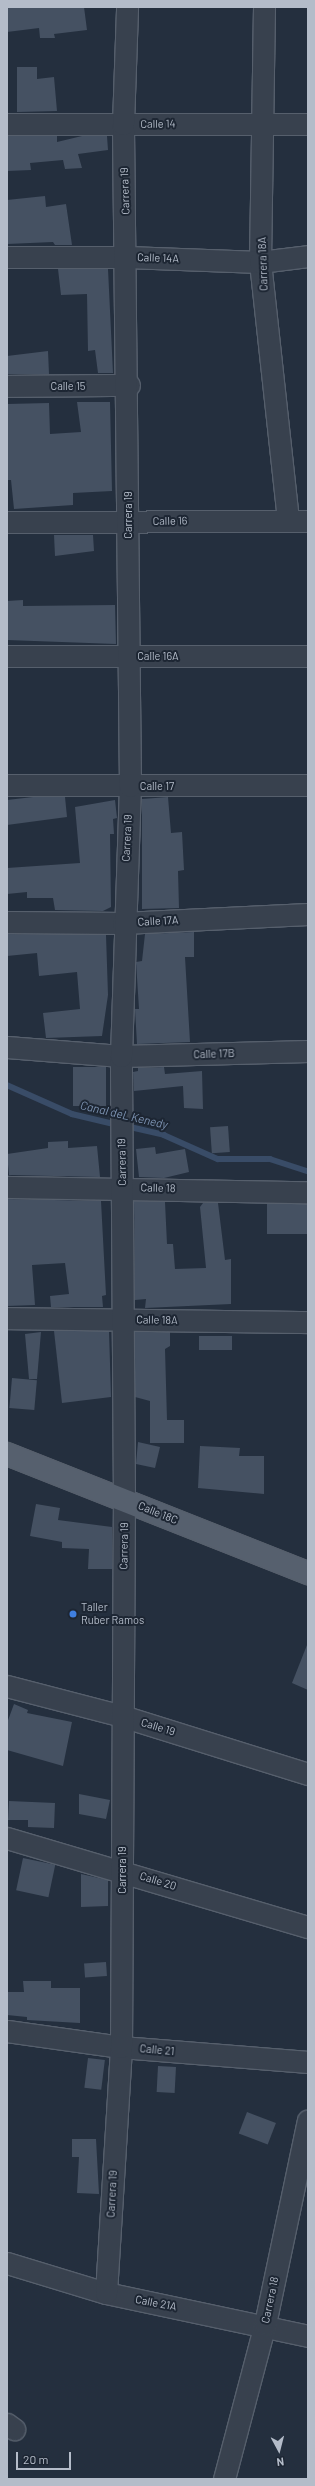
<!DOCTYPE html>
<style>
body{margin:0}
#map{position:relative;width:315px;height:2486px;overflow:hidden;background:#242f3e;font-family:Barlow,sans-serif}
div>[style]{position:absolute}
.stream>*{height:5.5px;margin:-2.75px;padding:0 2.75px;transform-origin:2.75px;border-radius:2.75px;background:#394c67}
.building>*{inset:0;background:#455162;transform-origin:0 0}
.roads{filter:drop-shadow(1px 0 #565f6c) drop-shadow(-1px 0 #565f6c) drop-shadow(0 1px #565f6c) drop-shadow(0 -1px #565f6c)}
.minor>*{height:21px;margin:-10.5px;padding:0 10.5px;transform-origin:10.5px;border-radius:10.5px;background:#38414e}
.major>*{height:22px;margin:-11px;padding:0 11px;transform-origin:11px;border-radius:11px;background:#56606e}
.dots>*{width:11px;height:11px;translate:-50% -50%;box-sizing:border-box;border:2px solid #1d2633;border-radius:50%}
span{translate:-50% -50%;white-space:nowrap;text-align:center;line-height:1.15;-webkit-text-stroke:4px #1d2633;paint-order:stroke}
.street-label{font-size:11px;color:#b4bcc9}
.poi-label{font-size:11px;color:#b4bcc9}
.left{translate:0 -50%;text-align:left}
.water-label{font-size:12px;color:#7c92b1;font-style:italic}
.frame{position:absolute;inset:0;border:8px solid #b4bcc9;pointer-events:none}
.north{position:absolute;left:259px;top:2430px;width:40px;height:40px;-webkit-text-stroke:3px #1d2633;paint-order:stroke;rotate:173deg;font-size:11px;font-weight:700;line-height:16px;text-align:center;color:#b4bcc9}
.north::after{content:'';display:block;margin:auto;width:14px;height:18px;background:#b4bcc9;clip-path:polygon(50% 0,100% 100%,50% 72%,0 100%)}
.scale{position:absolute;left:16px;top:2452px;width:55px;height:18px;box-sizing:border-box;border:2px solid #b4bcc9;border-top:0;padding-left:5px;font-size:12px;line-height:14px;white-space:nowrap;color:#b4bcc9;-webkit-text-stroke:3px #1d2633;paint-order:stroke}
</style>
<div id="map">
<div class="stream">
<div style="left:7px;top:1085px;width:71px;rotate:24deg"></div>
<div style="left:72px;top:1114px;width:47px;rotate:13.4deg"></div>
<div style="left:126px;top:1126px;width:39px;rotate:13deg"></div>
<div style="left:164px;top:1135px;width:59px;rotate:24deg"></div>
<div style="left:218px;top:1159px;width:52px"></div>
<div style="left:270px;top:1159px;width:40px;rotate:18deg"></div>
</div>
<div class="building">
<div style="clip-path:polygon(7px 7px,84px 7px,87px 30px,54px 34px,55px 38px,40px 38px,39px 28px,7px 32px)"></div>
<div style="clip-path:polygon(17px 67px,37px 67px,37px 79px,54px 77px,57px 111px,17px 112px)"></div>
<div style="clip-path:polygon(7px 136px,57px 136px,57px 142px,82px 136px,107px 136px,108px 150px,78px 154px,82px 168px,65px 169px,63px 160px,30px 163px,31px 170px,7px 171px)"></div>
<div style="clip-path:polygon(45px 196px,46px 207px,66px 204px,72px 245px,55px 245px,53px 242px,7px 244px,7px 200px)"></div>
<div style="clip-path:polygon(58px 269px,108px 269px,113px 373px,98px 373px,95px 350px,88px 351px,87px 294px,61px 295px)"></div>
<div style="clip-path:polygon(48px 351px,49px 374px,7px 374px,7px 356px)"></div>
<div style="clip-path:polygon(77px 402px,110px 402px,112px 491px,73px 493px,73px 505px,14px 509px,11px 480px,7px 480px,7px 404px,49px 403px,50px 434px,81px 432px)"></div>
<div style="clip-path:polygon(54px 535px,93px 535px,94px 551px,55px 556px)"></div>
<div style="clip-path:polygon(23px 600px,23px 606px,115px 605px,116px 644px,7px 640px,7px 601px)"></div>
<div style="clip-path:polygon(33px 797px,65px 797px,67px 817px,7px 825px,7px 800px)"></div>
<div style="clip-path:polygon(168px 797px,171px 833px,182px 832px,184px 870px,178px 871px,179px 908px,142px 909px,142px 799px)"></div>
<div style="clip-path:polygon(115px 800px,117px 818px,113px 819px,114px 834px,110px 834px,111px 907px,103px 911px,55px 910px,53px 898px,27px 898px,27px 892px,7px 894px,7px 868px,80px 863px,75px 807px)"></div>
<div style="clip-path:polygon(194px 932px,194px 957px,185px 957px,190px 1042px,137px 1044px,135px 1009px,139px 1009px,136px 962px,142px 961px,145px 934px)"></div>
<div style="clip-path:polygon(7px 934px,106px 935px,108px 995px,102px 1036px,46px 1038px,43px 1013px,80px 1009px,77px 972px,39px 976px,37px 953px,7px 956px)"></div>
<div style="left:73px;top:1067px;width:33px;height:39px"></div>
<div style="clip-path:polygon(164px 1067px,165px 1074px,202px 1071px,203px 1109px,184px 1108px,183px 1086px,134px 1091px,133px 1072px,138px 1071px,138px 1068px)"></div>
<div style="left:228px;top:1126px;width:26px;height:18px;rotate:86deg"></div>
<div style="clip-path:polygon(68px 1141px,68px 1148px,97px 1146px,100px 1177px,9px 1175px,7px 1154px,48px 1148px,48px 1142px)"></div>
<div style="clip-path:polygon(155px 1147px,156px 1154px,185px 1149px,189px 1172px,164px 1178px,139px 1177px,136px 1149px)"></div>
<div style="clip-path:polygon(7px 1199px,101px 1201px,106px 1295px,102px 1296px,103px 1307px,51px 1307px,50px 1296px,69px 1294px,65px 1263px,32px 1265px,35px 1305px,7px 1306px)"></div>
<div style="clip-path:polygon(134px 1201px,165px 1202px,167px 1244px,173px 1244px,175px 1269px,206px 1268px,200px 1207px,203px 1203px,218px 1203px,225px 1260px,231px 1259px,231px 1304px,145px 1308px,146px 1299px,135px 1300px)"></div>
<div style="left:267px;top:1204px;width:41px;height:30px"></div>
<div style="clip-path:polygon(54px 1331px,109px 1331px,111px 1397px,62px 1403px)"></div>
<div style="clip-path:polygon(41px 1332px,37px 1379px,29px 1379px,25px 1334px)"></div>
<div style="clip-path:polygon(135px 1332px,170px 1332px,170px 1346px,165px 1349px,167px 1420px,184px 1420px,184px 1443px,150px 1443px,150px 1401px,135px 1397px)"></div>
<div style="left:199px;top:1336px;width:33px;height:14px"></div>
<div style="left:12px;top:1378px;width:25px;height:30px;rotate:5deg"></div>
<div style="clip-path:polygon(138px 1442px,160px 1447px,155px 1468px,136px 1464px)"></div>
<div style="clip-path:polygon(200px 1446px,240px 1448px,239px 1456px,264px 1456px,264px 1494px,198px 1488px)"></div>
<div style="clip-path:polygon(36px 1504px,60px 1508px,58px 1520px,112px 1527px,112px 1569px,88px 1569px,89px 1549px,62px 1548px,62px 1542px,30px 1536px)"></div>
<div style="clip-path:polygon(307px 1645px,308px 1645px,308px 1690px,292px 1683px)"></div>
<div style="clip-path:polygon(14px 1704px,28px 1710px,27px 1713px,72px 1722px,63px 1766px,7px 1750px,7px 1723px)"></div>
<div style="clip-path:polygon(79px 1794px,110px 1800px,106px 1819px,79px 1814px)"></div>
<div style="clip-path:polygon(9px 1801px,55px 1803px,54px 1828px,28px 1827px,28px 1820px,8px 1820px)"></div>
<div style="left:23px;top:1858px;width:33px;height:33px;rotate:12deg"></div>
<div style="clip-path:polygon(81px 1874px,108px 1880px,108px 1906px,81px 1907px)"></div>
<div style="left:106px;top:1962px;width:14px;height:22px;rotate:86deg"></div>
<div style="clip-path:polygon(23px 1981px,51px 1981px,51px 1988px,80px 1988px,80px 2023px,27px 2020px,27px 2017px,7px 2015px,7px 1992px,24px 1992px)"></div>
<div style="left:88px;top:2058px;width:17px;height:30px;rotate:7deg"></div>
<div style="left:158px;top:2066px;width:18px;height:26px;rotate:3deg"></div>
<div style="left:247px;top:2112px;width:31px;height:23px;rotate:21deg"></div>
<div style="clip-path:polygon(72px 2139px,96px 2139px,99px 2194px,77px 2193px,79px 2157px,72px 2157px)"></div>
</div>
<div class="roads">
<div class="minor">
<div style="left:264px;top:7px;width:255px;rotate:90.9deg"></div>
<div style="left:260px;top:262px;width:259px;rotate:83.8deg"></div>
<div style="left:7px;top:124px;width:301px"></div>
<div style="left:7px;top:257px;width:120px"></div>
<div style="left:127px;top:257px;width:133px;rotate:2.2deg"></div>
<div style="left:260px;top:262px;width:48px;rotate:-7.1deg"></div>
<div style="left:7px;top:386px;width:122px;rotate:-0.5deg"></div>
<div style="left:7px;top:522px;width:301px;rotate:-0.2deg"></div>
<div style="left:7px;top:656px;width:301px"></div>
<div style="left:7px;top:785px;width:301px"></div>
<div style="left:7px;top:922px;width:116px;rotate:0.5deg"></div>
<div style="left:123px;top:923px;width:185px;rotate:-2.8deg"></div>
<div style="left:7px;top:1047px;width:114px;rotate:4.5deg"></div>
<div style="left:121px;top:1056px;width:187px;rotate:-1.5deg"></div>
<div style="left:7px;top:1187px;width:301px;rotate:1deg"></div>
<div style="left:7px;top:1318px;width:301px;rotate:0.8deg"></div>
<div style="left:7px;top:1686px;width:119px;rotate:14.6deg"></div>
<div style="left:122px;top:1716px;width:195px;rotate:17.3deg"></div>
<div style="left:7px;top:1838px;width:314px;rotate:16.5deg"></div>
<div style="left:7px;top:2031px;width:115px;rotate:8deg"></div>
<div style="left:121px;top:2047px;width:188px;rotate:4.6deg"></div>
<div style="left:7px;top:2263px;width:103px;rotate:16.9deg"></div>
<div style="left:106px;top:2293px;width:207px;rotate:12deg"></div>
<div style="left:106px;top:2293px;width:246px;rotate:-86.5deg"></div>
<div style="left:121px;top:2047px;width:547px;rotate:-89.69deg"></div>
<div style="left:124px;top:1500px;width:444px;rotate:-90.4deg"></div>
<div style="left:121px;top:1056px;width:270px;rotate:-88.1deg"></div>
<div style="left:130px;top:786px;width:662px;rotate:-90.61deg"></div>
<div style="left:123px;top:124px;width:117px;rotate:-88deg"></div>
<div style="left:7px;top:2424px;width:9px;rotate:36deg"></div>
<div style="left:224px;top:2479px;width:160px;rotate:-75.2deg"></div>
<div style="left:265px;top:2324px;width:208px;rotate:-78.1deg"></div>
</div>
<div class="major">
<div style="left:7px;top:1454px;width:324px;rotate:21.6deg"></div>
</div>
</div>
<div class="dots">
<div style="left:73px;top:1614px;background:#3f7fe0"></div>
</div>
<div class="street-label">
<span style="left:158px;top:124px;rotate:-1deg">Calle 14</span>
<span style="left:125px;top:191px;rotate:-92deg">Carrera 19</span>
<span style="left:158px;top:258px;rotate:2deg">Calle 14A</span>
<span style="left:263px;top:264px;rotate:-92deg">Carrera 18A</span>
<span style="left:68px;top:386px">Calle 15</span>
<span style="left:128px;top:515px;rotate:-90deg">Carrera 19</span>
<span style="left:170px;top:521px;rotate:-1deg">Calle 16</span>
<span style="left:158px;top:656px">Calle 16A</span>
<span style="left:157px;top:786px">Calle 17</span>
<span style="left:127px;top:838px;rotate:-87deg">Carrera 19</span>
<span style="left:158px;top:921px;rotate:-3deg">Calle 17A</span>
<span style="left:214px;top:1054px;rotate:-2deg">Calle 17B</span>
<span style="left:122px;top:1162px;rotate:-91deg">Carrera 19</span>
<span style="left:158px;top:1188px;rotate:1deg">Calle 18</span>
<span style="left:157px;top:1320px;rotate:1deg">Calle 18A</span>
<span style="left:158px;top:1513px;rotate:22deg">Calle 18C</span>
<span style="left:124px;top:1546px;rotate:-89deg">Carrera 19</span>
<span style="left:158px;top:1727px;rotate:17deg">Calle 19</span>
<span style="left:122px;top:1870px;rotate:-90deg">Carrera 19</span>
<span style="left:158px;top:1881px;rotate:17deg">Calle 20</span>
<span style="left:157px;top:2050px;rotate:5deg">Calle 21</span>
<span style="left:112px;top:2194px;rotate:-87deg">Carrera 19</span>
<span style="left:270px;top:2300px;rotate:-78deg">Carrera 18</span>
<span style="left:156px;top:2303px;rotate:11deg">Calle 21A</span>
</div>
<div class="poi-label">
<span class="left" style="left:81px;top:1614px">Taller<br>Ruber Ramos</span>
</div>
<div class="water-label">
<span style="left:124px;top:1115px;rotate:13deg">Canal deL Kenedy</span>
</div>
<div class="frame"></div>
<div class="north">N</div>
<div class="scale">20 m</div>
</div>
